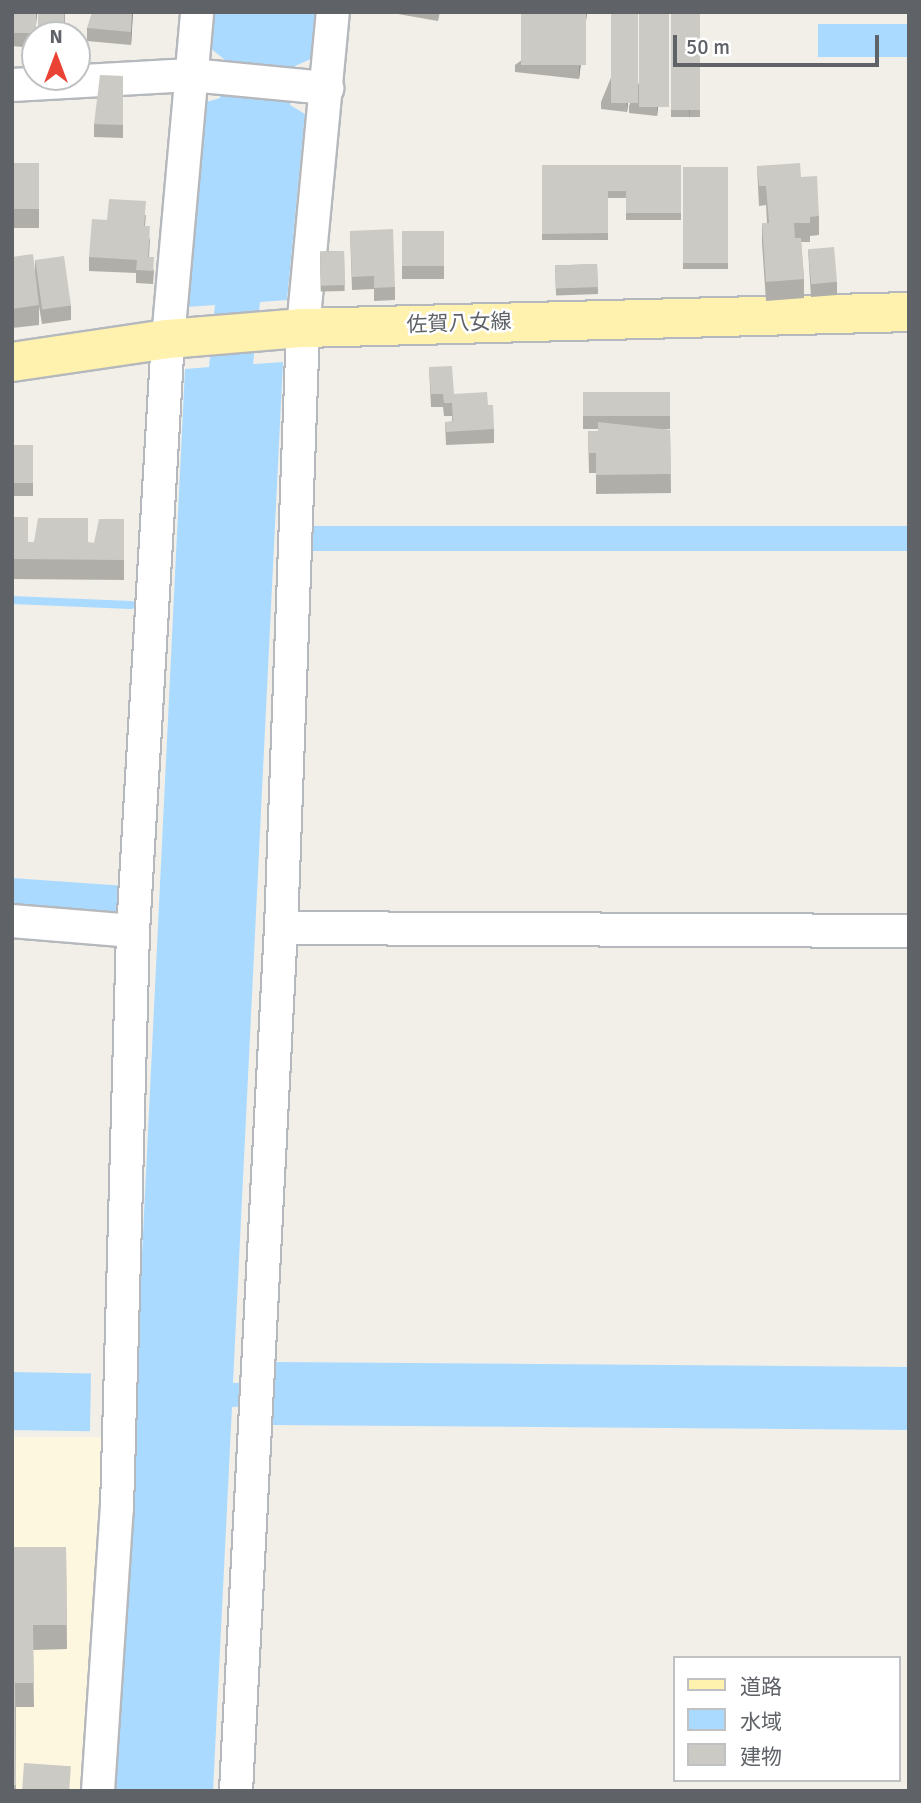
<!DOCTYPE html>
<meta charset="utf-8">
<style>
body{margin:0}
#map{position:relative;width:921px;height:1803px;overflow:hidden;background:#f1efe8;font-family:Signika,"Noto Sans JP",sans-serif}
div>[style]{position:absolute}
.commercial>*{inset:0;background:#fef7e0}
.water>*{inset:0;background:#aadaff;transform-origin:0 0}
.stream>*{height:8px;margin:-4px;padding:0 4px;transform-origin:4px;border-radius:4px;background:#aadaff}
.roads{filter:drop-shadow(2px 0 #b5b8bc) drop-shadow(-2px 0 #b5b8bc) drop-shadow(0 2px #b5b8bc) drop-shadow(0 -2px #b5b8bc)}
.minor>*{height:32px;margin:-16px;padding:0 16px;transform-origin:16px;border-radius:16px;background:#fff}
.primary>*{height:38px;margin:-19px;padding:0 19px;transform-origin:19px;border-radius:19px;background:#fff2af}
.wall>*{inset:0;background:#afaea9;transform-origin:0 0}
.shaded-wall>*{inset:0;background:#8f8d8a}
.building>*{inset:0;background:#cccac5;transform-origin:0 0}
span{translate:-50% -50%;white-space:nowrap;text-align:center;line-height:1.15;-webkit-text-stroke:5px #fff;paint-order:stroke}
.street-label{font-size:21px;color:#5f6368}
.frame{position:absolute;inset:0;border:14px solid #5f6368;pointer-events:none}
.legend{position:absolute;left:673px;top:1656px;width:228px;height:126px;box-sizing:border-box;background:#fff;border:2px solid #bfc1c3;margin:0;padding:9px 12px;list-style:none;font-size:21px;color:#5f6368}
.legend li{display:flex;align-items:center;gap:14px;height:35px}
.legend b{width:35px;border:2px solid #bfc1c3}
.north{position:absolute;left:21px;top:21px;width:70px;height:70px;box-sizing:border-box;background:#fff;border:2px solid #bfc1c3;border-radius:50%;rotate:0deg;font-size:19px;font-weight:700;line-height:28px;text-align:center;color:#5f6368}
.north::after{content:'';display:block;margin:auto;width:24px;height:32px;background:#ea4335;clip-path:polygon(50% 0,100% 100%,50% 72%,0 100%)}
.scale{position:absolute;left:673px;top:35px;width:206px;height:32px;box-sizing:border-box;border:4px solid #5f6368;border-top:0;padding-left:9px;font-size:21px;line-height:24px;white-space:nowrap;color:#5f6368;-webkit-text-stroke:5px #fff;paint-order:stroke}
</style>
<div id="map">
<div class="commercial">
<div style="clip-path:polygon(12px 1437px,109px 1437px,88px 1791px,12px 1791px)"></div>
</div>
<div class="water">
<div style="clip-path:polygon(213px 12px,315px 12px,311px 59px,295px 66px,290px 105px,305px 114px,287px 300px,260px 302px,253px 364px,283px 362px,233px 1383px,273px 1382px,275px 1362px,909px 1367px,909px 1430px,271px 1425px,272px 1406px,232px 1407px,213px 1791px,116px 1791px,185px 369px,209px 367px,215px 305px,186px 307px,203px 103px,220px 98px,224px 59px,210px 48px)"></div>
<div style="left:909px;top:24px;width:33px;height:91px;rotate:90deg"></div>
<div style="left:312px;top:526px;width:597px;height:25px"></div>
<div style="left:12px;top:878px;width:107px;height:26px;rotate:4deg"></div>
<div style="left:12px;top:1372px;width:79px;height:58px;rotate:1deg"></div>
</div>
<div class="stream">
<div style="left:12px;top:600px;width:119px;rotate:2.4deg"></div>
</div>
<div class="roads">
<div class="minor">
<div style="left:12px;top:85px;width:179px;rotate:-3.2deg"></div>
<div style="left:191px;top:75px;width:137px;rotate:5.5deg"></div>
<div style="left:12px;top:921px;width:121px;rotate:4.7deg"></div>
<div style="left:281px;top:928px;width:628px;rotate:0.27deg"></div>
<div style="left:98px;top:1791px;width:284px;rotate:-86.2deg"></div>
<div style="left:117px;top:1508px;width:577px;rotate:-88.41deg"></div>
<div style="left:133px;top:931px;width:593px;rotate:-86.62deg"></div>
<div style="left:168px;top:339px;width:328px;rotate:-84.9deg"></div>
<div style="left:236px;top:1791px;width:864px;rotate:-87.02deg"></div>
<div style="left:281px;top:928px;width:600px;rotate:-87.9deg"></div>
<div style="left:303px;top:328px;width:317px;rotate:-84.6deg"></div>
</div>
<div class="primary">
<div style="left:12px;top:362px;width:158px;rotate:-8.4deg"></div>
<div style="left:168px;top:339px;width:135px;rotate:-4.7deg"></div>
<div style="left:303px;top:328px;width:606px;rotate:-1.51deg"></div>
</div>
</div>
<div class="wall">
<div style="clip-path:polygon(12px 12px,37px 12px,34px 48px,12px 46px)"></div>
<div style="left:38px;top:12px;width:27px;height:23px"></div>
<div style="clip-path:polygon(133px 12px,131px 45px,87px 41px,87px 28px)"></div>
<div style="clip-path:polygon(392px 12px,440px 12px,438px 21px,392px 13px)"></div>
<div style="clip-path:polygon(587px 12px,579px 79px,515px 72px,515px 65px)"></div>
<div style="clip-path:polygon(638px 12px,627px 112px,601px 109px,601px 102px)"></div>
<div style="clip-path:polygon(669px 12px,657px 116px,629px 113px,629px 106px)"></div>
<div style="left:671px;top:12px;width:29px;height:105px"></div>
<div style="clip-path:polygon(123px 76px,123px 138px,94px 137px,94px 124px)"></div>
<div style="left:12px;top:163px;width:27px;height:65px"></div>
<div style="clip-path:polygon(542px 165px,681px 165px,681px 220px,626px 220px,626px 198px,608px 198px,608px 240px,542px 240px)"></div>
<div style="clip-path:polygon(757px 166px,801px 177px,819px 216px,819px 235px,810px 236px,810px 242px,801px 242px,804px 279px,804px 298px,766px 301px,762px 243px,762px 223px,767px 223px,766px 205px,759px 206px)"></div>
<div style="left:683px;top:167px;width:45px;height:102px"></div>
<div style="clip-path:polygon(146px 215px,145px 226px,150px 240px,149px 257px,154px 271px,153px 284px,136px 283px,136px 273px,89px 271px,89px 257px,107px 220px)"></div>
<div style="clip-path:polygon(350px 231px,395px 287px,395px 300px,374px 301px,374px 289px,352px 290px)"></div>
<div style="left:402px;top:231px;width:42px;height:48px"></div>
<div style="clip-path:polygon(808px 249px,837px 282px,837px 295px,811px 297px)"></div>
<div style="left:344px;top:251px;width:40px;height:24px;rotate:89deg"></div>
<div style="clip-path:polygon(12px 257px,35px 272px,35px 260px,71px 306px,71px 320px,42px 324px,39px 306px,39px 325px,12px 328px)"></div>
<div style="left:597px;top:264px;width:30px;height:42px;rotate:88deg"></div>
<div style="clip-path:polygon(429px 367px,454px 394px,488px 405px,494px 429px,494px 443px,446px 445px,445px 422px,452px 422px,452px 416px,444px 416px,443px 407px,431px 407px)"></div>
<div style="clip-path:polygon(583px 392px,670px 392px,670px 429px,659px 429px,670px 430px,671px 493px,596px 494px,596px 473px,589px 473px,588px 431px,598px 431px,598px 429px,583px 429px)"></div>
<div style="left:12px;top:445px;width:21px;height:51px"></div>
<div style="clip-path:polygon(12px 517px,28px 542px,94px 543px,124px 519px,124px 580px,12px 579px)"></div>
<div style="clip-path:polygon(12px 1547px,66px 1547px,67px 1649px,33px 1650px,34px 1707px,16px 1707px,16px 1791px,12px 1791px)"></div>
</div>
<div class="shaded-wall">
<div style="clip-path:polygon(36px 12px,37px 12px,34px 48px,34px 34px)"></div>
<div style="clip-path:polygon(132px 12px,133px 12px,131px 45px,131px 32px)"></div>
<div style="clip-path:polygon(586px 12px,587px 12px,579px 79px,579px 72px)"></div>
<div style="clip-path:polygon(638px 12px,627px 112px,627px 105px)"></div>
<div style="clip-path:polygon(669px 12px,657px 116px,657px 109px)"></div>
<div style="clip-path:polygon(700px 12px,689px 119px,689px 113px)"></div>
</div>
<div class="building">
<div style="left:12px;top:12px;width:24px;height:21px"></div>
<div style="left:38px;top:12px;width:26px;height:16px"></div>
<div style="clip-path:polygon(92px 12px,132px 12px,131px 32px,87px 28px)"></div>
<div style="left:521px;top:12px;width:65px;height:53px"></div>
<div style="left:611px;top:12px;width:27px;height:91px"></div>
<div style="left:639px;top:12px;width:30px;height:95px"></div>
<div style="left:671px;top:12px;width:29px;height:98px"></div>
<div style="clip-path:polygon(100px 75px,123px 76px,123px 125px,94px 124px)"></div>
<div style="left:12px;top:163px;width:27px;height:46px"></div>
<div style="clip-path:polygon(800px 163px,801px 177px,817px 176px,819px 216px,810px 217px,810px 223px,794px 223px,795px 238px,801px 238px,804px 279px,766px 282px,762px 223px,769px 223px,766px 186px,759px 186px,757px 166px)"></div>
<div style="clip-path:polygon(542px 165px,681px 165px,681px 213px,626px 213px,626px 191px,608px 191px,608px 233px,542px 234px)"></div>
<div style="left:683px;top:167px;width:45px;height:96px"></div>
<div style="clip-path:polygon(109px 199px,146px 201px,144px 226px,150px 226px,148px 257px,154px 257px,153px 271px,136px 270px,137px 260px,89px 257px,92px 219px,107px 220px)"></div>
<div style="clip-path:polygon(393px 229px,395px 287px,374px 288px,374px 276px,352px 277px,350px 231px)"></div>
<div style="left:402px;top:231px;width:42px;height:35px"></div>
<div style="left:834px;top:247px;width:35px;height:26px;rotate:85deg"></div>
<div style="left:344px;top:251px;width:34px;height:24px;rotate:88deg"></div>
<div style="clip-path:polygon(33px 254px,39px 305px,12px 309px,12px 257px)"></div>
<div style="left:64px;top:256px;width:50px;height:29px;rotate:82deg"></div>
<div style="left:597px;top:264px;width:23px;height:42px;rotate:88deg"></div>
<div style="clip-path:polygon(452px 366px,454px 394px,487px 392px,488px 405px,493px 405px,494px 429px,446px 432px,445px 422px,453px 421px,452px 403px,444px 403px,443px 394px,431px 394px,429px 367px)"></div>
<div style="left:583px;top:392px;width:87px;height:24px"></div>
<div style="clip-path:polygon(598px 422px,670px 430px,671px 474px,596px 475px,596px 453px,589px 453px,588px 431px,598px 431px)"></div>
<div style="left:12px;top:445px;width:21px;height:38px"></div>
<div style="clip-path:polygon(12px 517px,28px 517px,28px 542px,34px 542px,38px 518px,88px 518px,88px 542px,94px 543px,99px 519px,124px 519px,124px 560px,12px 559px)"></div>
<div style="clip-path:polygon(12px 1547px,66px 1547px,67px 1625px,33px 1625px,34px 1683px,15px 1683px,16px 1785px,12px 1785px)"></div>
<div style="left:24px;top:1763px;width:47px;height:28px;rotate:4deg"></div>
</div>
<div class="street-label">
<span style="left:459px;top:323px;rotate:-2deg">佐賀八女線</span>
</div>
<div class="frame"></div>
<ul class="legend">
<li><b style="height:9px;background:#fff2af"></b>道路</li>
<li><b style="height:19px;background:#aadaff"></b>水域</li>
<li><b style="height:19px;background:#cccac5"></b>建物</li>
</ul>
<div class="north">N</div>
<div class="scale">50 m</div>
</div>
